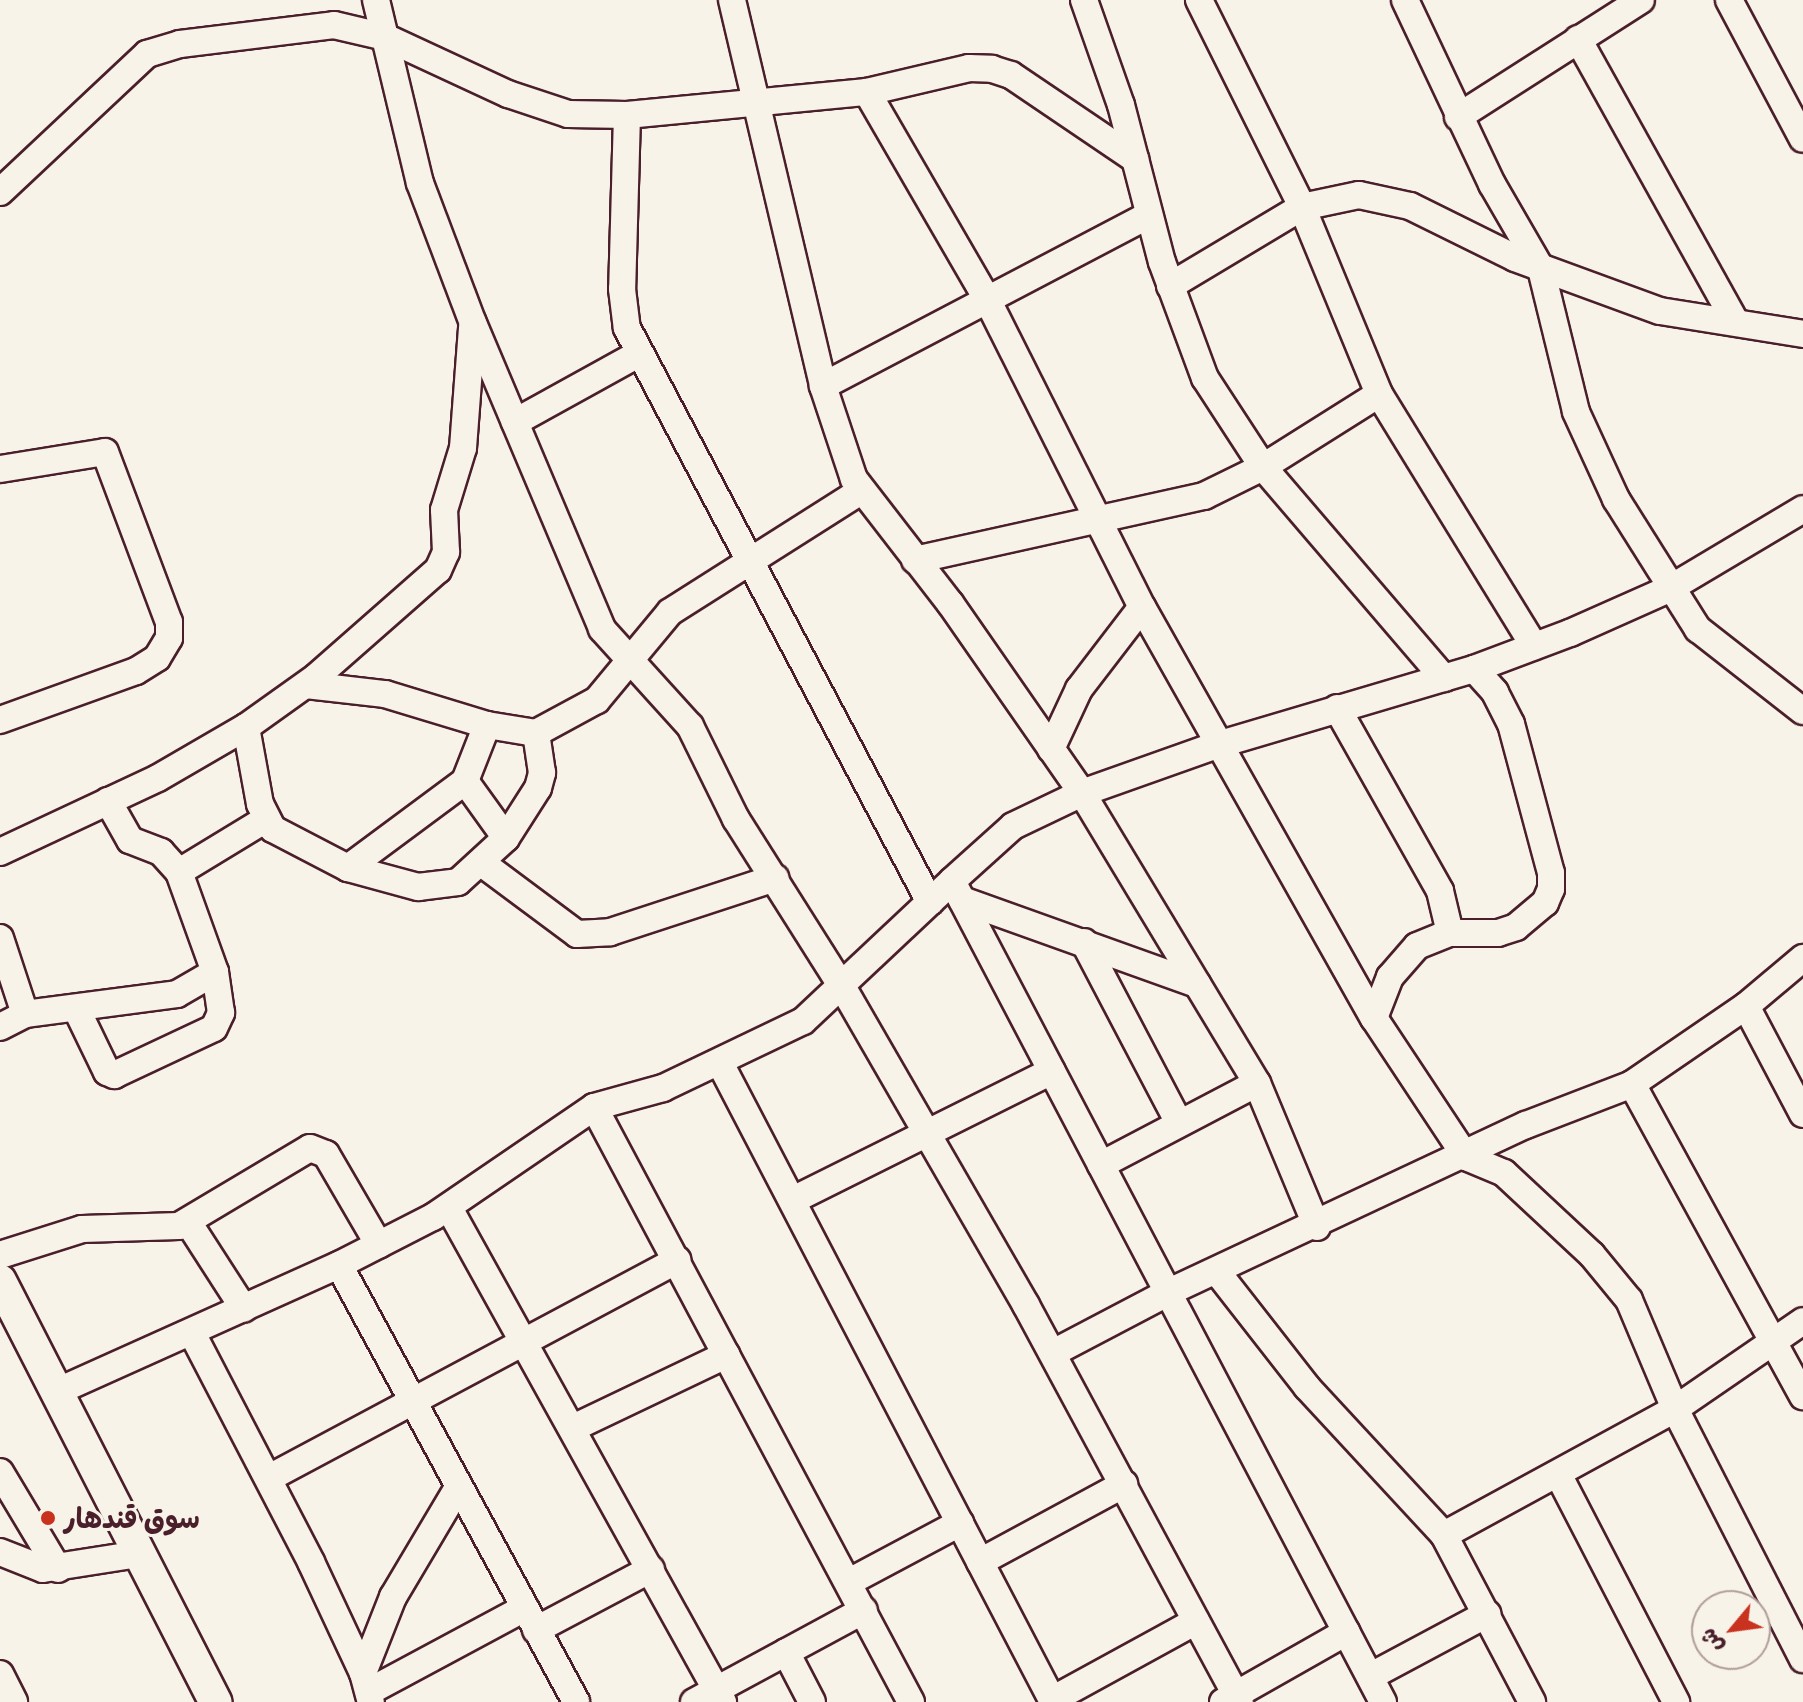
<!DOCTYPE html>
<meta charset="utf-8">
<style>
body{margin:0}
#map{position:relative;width:1803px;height:1702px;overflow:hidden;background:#f7f3e8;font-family:Itim,"Playpen Sans Arabic",sans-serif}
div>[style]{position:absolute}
.roads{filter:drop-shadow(2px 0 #4a1f2b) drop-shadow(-2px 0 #4a1f2b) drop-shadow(0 2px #4a1f2b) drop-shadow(0 -2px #4a1f2b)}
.minor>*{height:26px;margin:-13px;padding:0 13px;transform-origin:13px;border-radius:13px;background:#f7f3e8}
.major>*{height:32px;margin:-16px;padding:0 16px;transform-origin:16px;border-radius:16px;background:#f7f3e8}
.dots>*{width:22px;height:22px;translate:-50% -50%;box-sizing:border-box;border:4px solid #f7f3e8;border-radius:50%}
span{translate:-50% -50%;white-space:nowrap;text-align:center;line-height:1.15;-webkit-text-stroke:6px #f7f3e8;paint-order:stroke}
.poi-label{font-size:28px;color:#4a1f2b;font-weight:700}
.left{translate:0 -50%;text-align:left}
.north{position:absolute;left:1691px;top:1590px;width:80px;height:80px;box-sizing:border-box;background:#f7f3e8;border:2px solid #b29e9c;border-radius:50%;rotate:241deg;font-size:22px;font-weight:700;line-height:32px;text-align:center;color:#4a1f2b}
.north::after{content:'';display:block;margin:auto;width:28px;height:36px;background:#c8321e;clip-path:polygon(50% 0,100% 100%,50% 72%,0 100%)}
</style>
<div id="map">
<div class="roads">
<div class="minor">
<div style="left:376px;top:0;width:188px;rotate:76.5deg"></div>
<div style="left:420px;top:183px;width:150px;rotate:69.3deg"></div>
<div style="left:473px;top:323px;width:332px;rotate:67.1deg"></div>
<div style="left:602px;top:629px;width:131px;rotate:47.8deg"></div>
<div style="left:690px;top:726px;width:104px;rotate:63.7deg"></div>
<div style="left:736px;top:819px;width:200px;rotate:57.7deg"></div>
<div style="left:843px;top:988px;width:366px;rotate:60deg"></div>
<div style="left:1026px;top:1305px;width:451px;rotate:61.7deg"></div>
<div style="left:732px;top:0;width:397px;rotate:76.7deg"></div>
<div style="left:823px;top:386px;width:98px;rotate:71.6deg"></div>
<div style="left:854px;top:479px;width:157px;rotate:52.3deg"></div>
<div style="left:950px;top:603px;width:231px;rotate:55.2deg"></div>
<div style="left:1082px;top:793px;width:339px;rotate:58.9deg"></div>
<div style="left:1257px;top:1083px;width:156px;rotate:67.4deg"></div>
<div style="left:1084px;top:0;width:111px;rotate:70.6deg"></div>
<div style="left:1121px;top:105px;width:162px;rotate:75.4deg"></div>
<div style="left:1162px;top:262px;width:124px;rotate:69.7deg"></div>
<div style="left:1205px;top:378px;width:106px;rotate:56.9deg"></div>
<div style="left:1263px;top:467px;width:278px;rotate:49.4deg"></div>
<div style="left:1199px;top:0;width:231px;rotate:63.5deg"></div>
<div style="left:1302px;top:207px;width:202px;rotate:67.6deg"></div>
<div style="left:1379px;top:394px;width:296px;rotate:58.4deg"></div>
<div style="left:1405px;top:0;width:204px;rotate:64.7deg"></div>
<div style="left:1492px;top:184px;width:98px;rotate:60deg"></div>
<div style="left:1541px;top:269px;width:147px;rotate:76.2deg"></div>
<div style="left:1576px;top:412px;width:96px;rotate:65.3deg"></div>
<div style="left:1616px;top:499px;width:154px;rotate:57.8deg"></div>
<div style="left:1698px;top:629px;width:133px;rotate:38deg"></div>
<div style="left:1729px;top:0;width:157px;rotate:62deg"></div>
<div style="left:1578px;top:39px;width:321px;rotate:60.9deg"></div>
<div style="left:867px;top:92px;width:241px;rotate:59.9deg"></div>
<div style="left:988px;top:301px;width:343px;rotate:63.3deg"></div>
<div style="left:1142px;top:607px;width:472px;rotate:60.6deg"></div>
<div style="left:1374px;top:1018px;width:167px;rotate:56.5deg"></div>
<div style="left:1466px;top:1157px;width:41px;rotate:22.8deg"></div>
<div style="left:1504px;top:1173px;width:120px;rotate:43deg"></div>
<div style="left:1592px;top:1255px;width:58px;rotate:50.6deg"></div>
<div style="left:1629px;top:1300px;width:118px;rotate:67.1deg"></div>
<div style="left:1675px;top:1409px;width:281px;rotate:62.9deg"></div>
<div style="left:627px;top:115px;width:174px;rotate:91.6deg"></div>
<div style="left:622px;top:289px;width:39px;rotate:83deg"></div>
<div style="left:627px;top:328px;width:649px;rotate:62.17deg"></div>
<div style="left:1458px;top:117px;width:217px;rotate:-32.6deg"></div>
<div style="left:0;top:192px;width:202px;rotate:-43.2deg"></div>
<div style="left:147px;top:54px;width:34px;rotate:-17deg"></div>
<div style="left:180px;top:44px;width:155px;rotate:-7deg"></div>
<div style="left:334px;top:25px;width:52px;rotate:13.2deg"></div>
<div style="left:385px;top:37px;width:136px;rotate:24.9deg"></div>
<div style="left:508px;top:94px;width:63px;rotate:18.4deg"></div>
<div style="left:568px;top:114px;width:59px;rotate:1deg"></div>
<div style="left:627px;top:115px;width:241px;rotate:-5.5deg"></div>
<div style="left:867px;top:92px;width:105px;rotate:-13.2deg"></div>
<div style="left:969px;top:68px;width:23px;rotate:2deg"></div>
<div style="left:992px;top:69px;width:20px;rotate:18deg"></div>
<div style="left:1011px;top:75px;width:150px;rotate:34.1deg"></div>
<div style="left:1170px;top:286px;width:154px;rotate:-30.9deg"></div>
<div style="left:1302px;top:207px;width:58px;rotate:-11.9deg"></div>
<div style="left:1359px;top:195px;width:52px;rotate:12.2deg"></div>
<div style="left:1410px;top:206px;width:117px;rotate:26.3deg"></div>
<div style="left:1515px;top:258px;width:154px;rotate:20.1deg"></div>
<div style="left:1660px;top:311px;width:145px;rotate:9.1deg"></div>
<div style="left:823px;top:386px;width:368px;rotate:-27.7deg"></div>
<div style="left:515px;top:422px;width:141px;rotate:-28.9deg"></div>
<div style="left:0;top:469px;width:106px;rotate:-9.2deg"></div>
<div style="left:105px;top:452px;width:182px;rotate:69.4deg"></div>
<div style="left:169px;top:622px;width:16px;rotate:90deg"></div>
<div style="left:169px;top:638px;width:23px;rotate:121deg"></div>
<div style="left:157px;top:658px;width:25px;rotate:148deg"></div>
<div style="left:136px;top:671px;width:145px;rotate:160.2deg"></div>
<div style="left:915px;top:560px;width:296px;rotate:-12.5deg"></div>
<div style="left:1204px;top:496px;width:66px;rotate:-26.2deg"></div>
<div style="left:1263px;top:467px;width:137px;rotate:-32.2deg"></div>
<div style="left:306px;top:685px;width:80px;rotate:6.5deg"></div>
<div style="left:385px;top:694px;width:107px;rotate:16.9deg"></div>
<div style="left:487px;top:725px;width:50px;rotate:9.3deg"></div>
<div style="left:536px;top:733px;width:69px;rotate:-28.4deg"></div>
<div style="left:597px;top:700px;width:114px;rotate:-50.3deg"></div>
<div style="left:670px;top:612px;width:226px;rotate:-32.4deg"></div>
<div style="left:1337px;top:708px;width:210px;rotate:60.6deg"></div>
<div style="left:1440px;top:891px;width:43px;rotate:76.6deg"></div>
<div style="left:246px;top:727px;width:78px;rotate:79.7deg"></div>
<div style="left:260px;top:804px;width:28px;rotate:63deg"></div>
<div style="left:273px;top:829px;width:85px;rotate:27.5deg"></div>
<div style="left:348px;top:868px;width:73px;rotate:15.2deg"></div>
<div style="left:418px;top:887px;width:40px;rotate:-7.1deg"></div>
<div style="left:458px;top:882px;width:65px;rotate:-42.5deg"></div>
<div style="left:506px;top:838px;width:59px;rotate:-57.4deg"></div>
<div style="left:538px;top:788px;width:16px;rotate:-75deg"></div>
<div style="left:542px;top:773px;width:40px;rotate:-98.5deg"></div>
<div style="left:1051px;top:749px;width:66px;rotate:-65deg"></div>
<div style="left:1079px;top:689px;width:103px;rotate:-52.5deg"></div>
<div style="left:465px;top:781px;width:70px;rotate:54.3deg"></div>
<div style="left:0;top:852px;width:174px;rotate:-25.1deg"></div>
<div style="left:158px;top:778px;width:102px;rotate:-30.1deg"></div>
<div style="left:246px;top:727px;width:86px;rotate:-35.5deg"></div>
<div style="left:316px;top:677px;width:162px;rotate:-41.3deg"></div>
<div style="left:438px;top:570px;width:20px;rotate:-66deg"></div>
<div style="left:446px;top:552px;width:42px;rotate:-92.7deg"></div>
<div style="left:444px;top:510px;width:65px;rotate:-73deg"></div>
<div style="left:463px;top:448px;width:121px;rotate:-85.7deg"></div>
<div style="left:483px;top:864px;width:117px;rotate:36.7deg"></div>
<div style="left:577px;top:934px;width:33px;rotate:-3deg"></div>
<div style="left:610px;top:932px;width:174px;rotate:-18.1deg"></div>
<div style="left:348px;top:868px;width:146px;rotate:-36.6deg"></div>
<div style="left:465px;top:781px;width:60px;rotate:-68.6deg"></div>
<div style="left:179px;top:872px;width:102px;rotate:-31.3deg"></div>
<div style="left:962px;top:900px;width:250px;rotate:19.7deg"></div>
<div style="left:0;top:938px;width:80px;rotate:71.8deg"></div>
<div style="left:1084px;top:942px;width:204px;rotate:62.3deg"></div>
<div style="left:1746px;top:1006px;width:122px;rotate:62.2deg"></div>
<div style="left:76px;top:1008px;width:71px;rotate:64.2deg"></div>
<div style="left:107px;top:1072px;width:8px;rotate:23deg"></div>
<div style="left:114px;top:1075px;width:110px;rotate:-25.2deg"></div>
<div style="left:214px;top:1028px;width:17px;rotate:-65deg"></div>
<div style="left:221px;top:1013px;width:41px;rotate:-98.3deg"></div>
<div style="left:215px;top:972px;width:106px;rotate:-109.8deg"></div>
<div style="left:179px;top:872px;width:27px;rotate:-132deg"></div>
<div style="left:161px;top:852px;width:33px;rotate:-159deg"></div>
<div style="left:130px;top:840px;width:45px;rotate:-119.4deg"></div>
<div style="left:1374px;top:1018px;width:44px;rotate:-68.7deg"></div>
<div style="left:1390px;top:977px;width:41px;rotate:-48.9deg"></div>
<div style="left:1417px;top:946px;width:35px;rotate:-22deg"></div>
<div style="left:1450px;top:933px;width:48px"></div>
<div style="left:1498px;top:933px;width:19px;rotate:-18deg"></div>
<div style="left:1516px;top:927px;width:38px;rotate:-40deg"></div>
<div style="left:1545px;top:903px;width:15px;rotate:-67deg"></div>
<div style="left:1551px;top:889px;width:16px;rotate:-90deg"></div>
<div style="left:1551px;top:873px;width:154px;rotate:-105deg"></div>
<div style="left:1511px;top:724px;width:36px;rotate:-117deg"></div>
<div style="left:1495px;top:692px;width:31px;rotate:-132deg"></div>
<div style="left:0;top:1027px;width:28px;rotate:-27deg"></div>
<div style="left:25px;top:1014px;width:153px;rotate:-7.5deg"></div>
<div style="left:177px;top:994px;width:44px;rotate:-30.1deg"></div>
<div style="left:720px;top:1063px;width:721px;rotate:62.47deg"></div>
<div style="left:1632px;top:1084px;width:356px;rotate:61.3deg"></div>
<div style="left:594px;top:1107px;width:674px;rotate:61.95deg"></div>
<div style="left:1101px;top:1165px;width:176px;rotate:-27.7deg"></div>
<div style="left:793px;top:1200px;width:289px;rotate:-26.5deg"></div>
<div style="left:449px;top:1208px;width:565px;rotate:60.98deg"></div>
<div style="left:188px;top:1222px;width:103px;rotate:57.2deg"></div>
<div style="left:0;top:1255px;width:86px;rotate:-17.6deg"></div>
<div style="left:82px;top:1229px;width:97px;rotate:-1.8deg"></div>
<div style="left:179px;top:1226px;width:152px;rotate:-30.8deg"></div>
<div style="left:310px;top:1148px;width:17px;rotate:21deg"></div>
<div style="left:326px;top:1154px;width:105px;rotate:59.8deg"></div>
<div style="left:339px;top:1265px;width:497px;rotate:61.5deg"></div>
<div style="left:1218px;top:1273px;width:145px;rotate:52deg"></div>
<div style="left:1307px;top:1387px;width:202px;rotate:47.2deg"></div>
<div style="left:1444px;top:1535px;width:189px;rotate:62.2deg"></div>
<div style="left:192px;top:1333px;width:258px;rotate:62.5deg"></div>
<div style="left:311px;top:1562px;width:123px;rotate:64.9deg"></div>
<div style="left:363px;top:1673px;width:30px;rotate:75deg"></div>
<div style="left:1053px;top:1353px;width:131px;rotate:-27.7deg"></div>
<div style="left:1169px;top:1292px;width:394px;rotate:-25.1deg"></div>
<div style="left:1526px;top:1125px;width:114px;rotate:-21.1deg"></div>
<div style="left:1632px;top:1084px;width:138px;rotate:-34.4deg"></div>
<div style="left:1746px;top:1006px;width:75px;rotate:-40.1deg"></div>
<div style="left:56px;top:1392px;width:310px;rotate:-24.2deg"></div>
<div style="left:339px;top:1265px;width:106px;rotate:-27.1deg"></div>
<div style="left:433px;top:1217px;width:195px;rotate:-34.3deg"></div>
<div style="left:594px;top:1107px;width:72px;rotate:-15.4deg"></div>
<div style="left:663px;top:1088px;width:155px;rotate:-25.6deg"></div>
<div style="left:803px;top:1021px;width:204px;rotate:-43.2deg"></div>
<div style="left:573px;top:1428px;width:170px;rotate:-25.5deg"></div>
<div style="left:0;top:1472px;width:113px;rotate:59.1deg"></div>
<div style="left:1558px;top:1474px;width:257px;rotate:62.6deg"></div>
<div style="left:269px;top:1478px;width:463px;rotate:-28.1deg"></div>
<div style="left:1444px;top:1535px;width:263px;rotate:-28.6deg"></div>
<div style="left:1675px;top:1409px;width:155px;rotate:-34.5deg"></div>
<div style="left:0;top:1552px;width:46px;rotate:21.6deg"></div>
<div style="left:43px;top:1569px;width:97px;rotate:-8.9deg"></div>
<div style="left:980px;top:1562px;width:164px;rotate:-28.4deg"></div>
<div style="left:849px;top:1582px;width:126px;rotate:-28deg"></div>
<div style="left:536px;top:1630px;width:130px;rotate:-27.9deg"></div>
<div style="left:786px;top:1652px;width:56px;rotate:62.5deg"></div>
<div style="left:363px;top:1673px;width:82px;rotate:-68.5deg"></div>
<div style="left:393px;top:1597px;width:129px;rotate:-59.3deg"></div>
<div style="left:0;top:1674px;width:31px;rotate:63deg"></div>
<div style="left:1371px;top:1676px;width:132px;rotate:-28.1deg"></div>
<div style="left:370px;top:1691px;width:176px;rotate:-28.2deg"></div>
<div style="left:1052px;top:1700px;width:164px;rotate:-28.7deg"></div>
<div style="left:694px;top:1702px;width:193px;rotate:-28.4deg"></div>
<div style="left:1223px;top:1702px;width:142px;rotate:-29.6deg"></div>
<div style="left:1383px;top:1702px;width:927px;rotate:-117.7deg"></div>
<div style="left:952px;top:881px;width:82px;rotate:-42deg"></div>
<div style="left:1013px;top:826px;width:76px;rotate:-25.6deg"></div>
<div style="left:1082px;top:793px;width:143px;rotate:-19.6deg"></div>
<div style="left:1217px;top:745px;width:268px;rotate:-16.5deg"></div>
<div style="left:1474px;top:669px;width:103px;rotate:-20.6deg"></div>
<div style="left:1570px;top:633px;width:108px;rotate:-24deg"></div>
<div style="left:1669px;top:589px;width:156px;rotate:-30.8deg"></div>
</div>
<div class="major">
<div style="left:0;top:1281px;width:473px;rotate:62.9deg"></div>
</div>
</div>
<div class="dots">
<div style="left:48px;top:1518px;background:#c8321e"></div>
</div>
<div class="poi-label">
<span class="left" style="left:64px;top:1518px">سوق قندهار</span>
</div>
<div class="north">ش</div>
</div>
